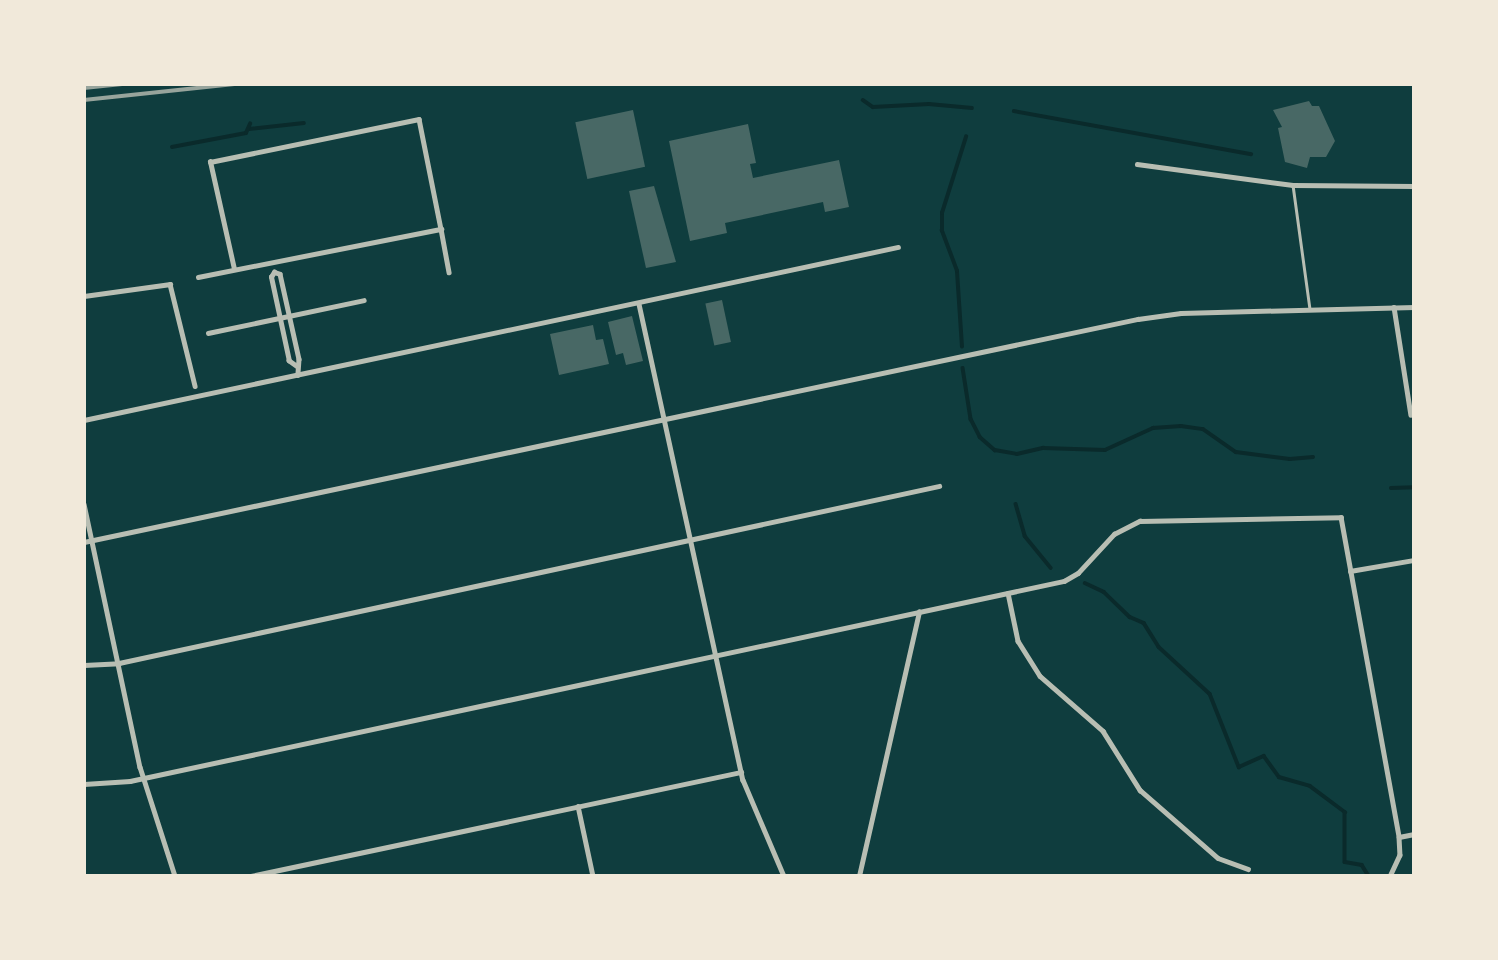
<!DOCTYPE html>
<style>
body{margin:0}
#map{position:relative;width:1498px;height:960px;overflow:hidden;background:#0f3d3e;font-family:"DejaVu Sans",sans-serif}
div>[style]{position:absolute}
.stream>*{height:3.5px;margin:-1.75px;padding:0 1.75px;transform-origin:1.75px;border-radius:1.75px;background:#0a2a2b}
.building>*{inset:0;background:#486865;transform-origin:0 0}
.service>*{height:2.5px;margin:-1.25px;padding:0 1.25px;transform-origin:1.25px;border-radius:1.25px;background:#b8beb3}
.minor>*{height:4.5px;margin:-2.25px;padding:0 2.25px;transform-origin:2.25px;border-radius:2.25px;background:#b8beb3}
.rail>*{height:3.5px;margin:-1.75px;padding:0 1.75px;transform-origin:1.75px;border-radius:1.75px;background:#97a49c}
span{translate:-50% -50%;white-space:nowrap;text-align:center;line-height:1.15;-webkit-text-stroke:7px #f1e9da;paint-order:stroke}
.frame{position:absolute;inset:0;border:86px solid #f1e9da;pointer-events:none}
</style>
<div id="map">
<div class="stream">
<div style="left:863px;top:100px;width:12px;rotate:35deg"></div>
<div style="left:873px;top:107px;width:56px;rotate:-3.1deg"></div>
<div style="left:929px;top:104px;width:43px;rotate:5.3deg"></div>
<div style="left:1014px;top:111px;width:241px;rotate:10.3deg"></div>
<div style="left:249px;top:129px;width:55px;rotate:-6.2deg"></div>
<div style="left:172px;top:147px;width:75px;rotate:-10.7deg"></div>
<div style="left:246px;top:133px;width:10px;rotate:-66deg"></div>
<div style="left:962px;top:347px;width:76px;rotate:-93.8deg"></div>
<div style="left:957px;top:271px;width:43px;rotate:-110.6deg"></div>
<div style="left:942px;top:231px;width:18px;rotate:-90deg"></div>
<div style="left:942px;top:213px;width:80px;rotate:-72.5deg"></div>
<div style="left:963px;top:368px;width:52px;rotate:81.1deg"></div>
<div style="left:971px;top:419px;width:20px;rotate:63deg"></div>
<div style="left:980px;top:437px;width:20px;rotate:41deg"></div>
<div style="left:995px;top:450px;width:22px;rotate:10deg"></div>
<div style="left:1017px;top:454px;width:27px;rotate:-13deg"></div>
<div style="left:1043px;top:448px;width:62px;rotate:1.8deg"></div>
<div style="left:1105px;top:450px;width:53px;rotate:-24.6deg"></div>
<div style="left:1153px;top:428px;width:28px;rotate:-4deg"></div>
<div style="left:1181px;top:426px;width:22px;rotate:8deg"></div>
<div style="left:1203px;top:429px;width:40px;rotate:34.9deg"></div>
<div style="left:1236px;top:452px;width:54px;rotate:7.4deg"></div>
<div style="left:1290px;top:459px;width:23px;rotate:-5deg"></div>
<div style="left:1391px;top:488px;width:23px;rotate:-2deg"></div>
<div style="left:1016px;top:504px;width:33px;rotate:74deg"></div>
<div style="left:1025px;top:536px;width:41px;rotate:50.9deg"></div>
<div style="left:1085px;top:583px;width:21px;rotate:25deg"></div>
<div style="left:1104px;top:592px;width:36px;rotate:44deg"></div>
<div style="left:1130px;top:617px;width:15px;rotate:23deg"></div>
<div style="left:1144px;top:623px;width:28px;rotate:58deg"></div>
<div style="left:1159px;top:647px;width:69px;rotate:42.7deg"></div>
<div style="left:1210px;top:694px;width:79px;rotate:68.3deg"></div>
<div style="left:1239px;top:767px;width:27px;rotate:-24deg"></div>
<div style="left:1264px;top:756px;width:26px;rotate:54deg"></div>
<div style="left:1279px;top:777px;width:32px;rotate:16deg"></div>
<div style="left:1310px;top:786px;width:44px;rotate:36.6deg"></div>
<div style="left:1345px;top:812px;width:50px;rotate:90deg"></div>
<div style="left:1345px;top:862px;width:17px;rotate:10deg"></div>
<div style="left:1362px;top:865px;width:13px;rotate:58deg"></div>
</div>
<div class="building">
<div style="clip-path:polygon(1309px 101px,1312px 106px,1319px 106px,1335px 141px,1326px 157px,1310px 157px,1307px 168px,1285px 162px,1278px 128px,1282px 127px,1273px 110px)"></div>
<div style="left:633px;top:110px;width:58px;height:59px;rotate:78deg"></div>
<div style="clip-path:polygon(748px 124px,756px 163px,750px 164px,753px 178px,839px 160px,849px 207px,825px 212px,823px 202px,725px 223px,727px 233px,690px 241px,669px 141px)"></div>
<div style="clip-path:polygon(654px 186px,676px 262px,646px 268px,629px 191px)"></div>
<div style="left:722px;top:300px;width:43px;height:17px;rotate:78deg"></div>
<div style="clip-path:polygon(632px 316px,643px 361px,626px 365px,623px 353px,616px 355px,608px 322px)"></div>
<div style="clip-path:polygon(593px 325px,596px 340px,603px 339px,609px 364px,559px 375px,550px 334px)"></div>
</div>
<div class="service">
<div style="left:1293px;top:185px;width:125px;rotate:82.2deg"></div>
</div>
<div class="minor">
<div style="left:1137px;top:164px;width:157px;rotate:7.7deg"></div>
<div style="left:1293px;top:185px;width:121px;rotate:0.5deg"></div>
<div style="left:234px;top:269px;width:110px;rotate:-102.6deg"></div>
<div style="left:210px;top:162px;width:213px;rotate:-11.6deg"></div>
<div style="left:419px;top:119px;width:112px;rotate:78.7deg"></div>
<div style="left:198px;top:277px;width:248px;rotate:-11.2deg"></div>
<div style="left:441px;top:229px;width:44px;rotate:79.5deg"></div>
<div style="left:84px;top:296px;width:87px;rotate:-7.9deg"></div>
<div style="left:170px;top:284px;width:105px;rotate:76.2deg"></div>
<div style="left:639px;top:304px;width:487px;rotate:77.7deg"></div>
<div style="left:743px;top:780px;width:104px;rotate:66.9deg"></div>
<div style="left:1394px;top:307px;width:109px;rotate:81.1deg"></div>
<div style="left:208px;top:333px;width:159px;rotate:-11.9deg"></div>
<div style="left:296px;top:366px;width:9px;rotate:-144deg"></div>
<div style="left:289px;top:361px;width:86px;rotate:-102.1deg"></div>
<div style="left:271px;top:277px;width:6px;rotate:-59deg"></div>
<div style="left:274px;top:272px;width:6px;rotate:18deg"></div>
<div style="left:280px;top:274px;width:87px;rotate:77.4deg"></div>
<div style="left:299px;top:359px;width:16px;rotate:94deg"></div>
<div style="left:84px;top:420px;width:832px;rotate:-12deg"></div>
<div style="left:84px;top:504px;width:269px;rotate:78deg"></div>
<div style="left:140px;top:767px;width:114px;rotate:72.2deg"></div>
<div style="left:84px;top:542px;width:1077px;rotate:-11.95deg"></div>
<div style="left:1138px;top:319px;width:43px;rotate:-7.9deg"></div>
<div style="left:1181px;top:313px;width:233px;rotate:-1.5deg"></div>
<div style="left:1350px;top:571px;width:65px;rotate:-9.8deg"></div>
<div style="left:1008px;top:593px;width:49px;rotate:78.2deg"></div>
<div style="left:1018px;top:641px;width:41px;rotate:57.8deg"></div>
<div style="left:1040px;top:676px;width:84px;rotate:41.1deg"></div>
<div style="left:1103px;top:731px;width:70px;rotate:57.9deg"></div>
<div style="left:1140px;top:790px;width:103px;rotate:41.1deg"></div>
<div style="left:1218px;top:858px;width:32px;rotate:20deg"></div>
<div style="left:84px;top:665px;width:35px;rotate:-3deg"></div>
<div style="left:119px;top:663px;width:839px;rotate:-12.18deg"></div>
<div style="left:84px;top:784px;width:46px;rotate:-3.7deg"></div>
<div style="left:130px;top:781px;width:955px;rotate:-12.09deg"></div>
<div style="left:1064px;top:581px;width:16px;rotate:-30deg"></div>
<div style="left:1078px;top:573px;width:53px;rotate:-47.3deg"></div>
<div style="left:1114px;top:534px;width:29px;rotate:-27deg"></div>
<div style="left:1140px;top:521px;width:201px;rotate:-1.1deg"></div>
<div style="left:1341px;top:517px;width:325px;rotate:79.7deg"></div>
<div style="left:1399px;top:837px;width:18px;rotate:87deg"></div>
<div style="left:1400px;top:855px;width:23px;rotate:115deg"></div>
<div style="left:578px;top:806px;width:72px;rotate:77.9deg"></div>
<div style="left:1399px;top:837px;width:15px;rotate:-11deg"></div>
<div style="left:251px;top:876px;width:501px;rotate:-11.98deg"></div>
<div style="left:859px;top:876px;width:271px;rotate:-77.2deg"></div>
</div>
<div class="rail">
<div style="left:84px;top:88px;width:38px;rotate:-6deg"></div>
<div style="left:84px;top:100px;width:151px;rotate:-6.1deg"></div>
</div>
<div class="frame"></div>
</div>
